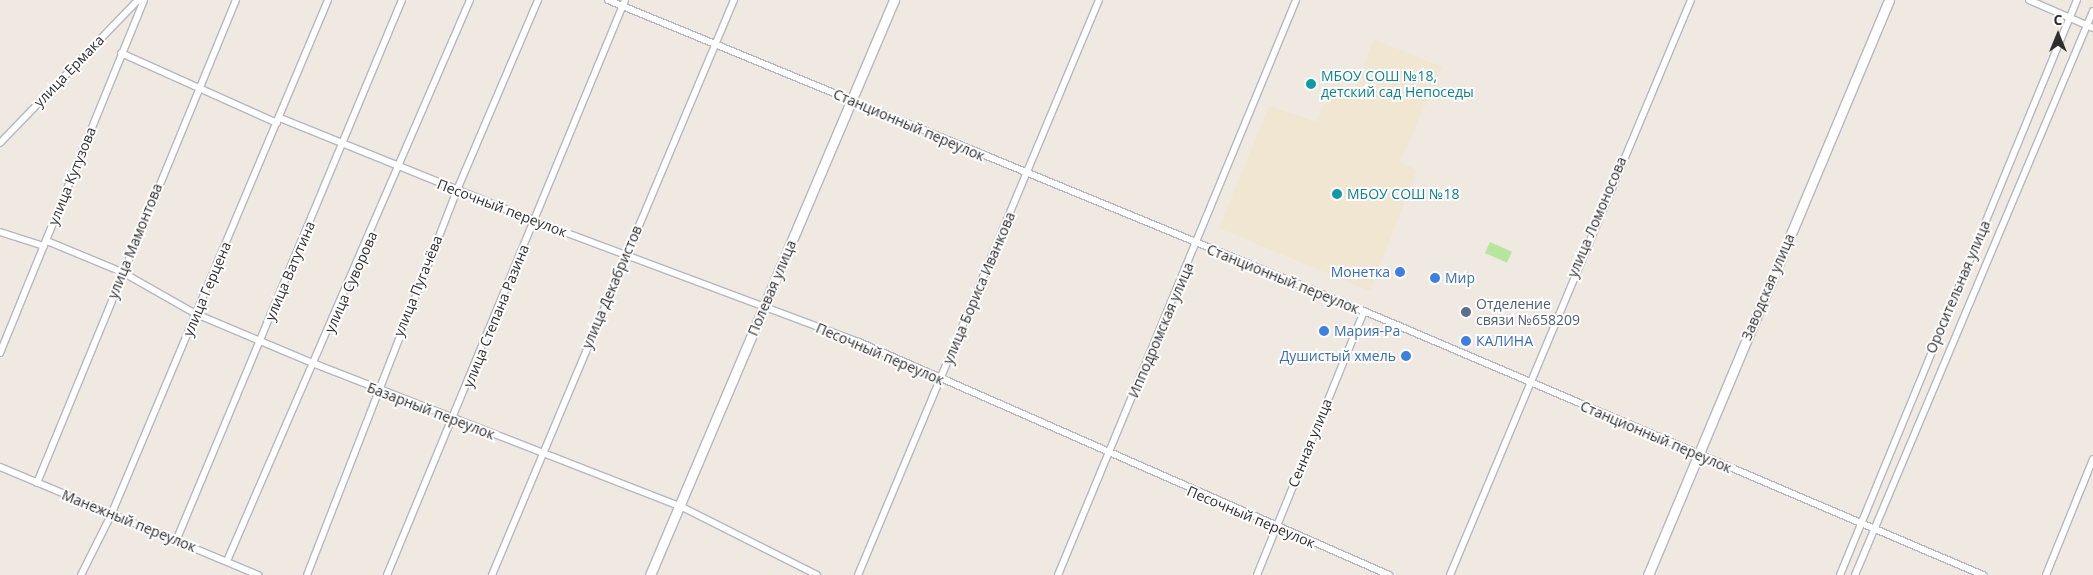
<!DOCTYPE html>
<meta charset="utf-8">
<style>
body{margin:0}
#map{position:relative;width:2093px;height:575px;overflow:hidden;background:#efe9e1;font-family:"Open Sans",sans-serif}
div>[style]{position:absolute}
.education>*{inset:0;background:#f0e6d1}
.green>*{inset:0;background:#b6e59e;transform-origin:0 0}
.roads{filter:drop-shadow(1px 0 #b4b7c1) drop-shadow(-1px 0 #b4b7c1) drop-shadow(0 1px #b4b7c1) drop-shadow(0 -1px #b4b7c1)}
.street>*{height:6px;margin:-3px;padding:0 3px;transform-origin:3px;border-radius:3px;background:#fff}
.secondary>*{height:9px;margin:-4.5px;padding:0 4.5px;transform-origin:4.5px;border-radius:4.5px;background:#fff}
.dots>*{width:14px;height:14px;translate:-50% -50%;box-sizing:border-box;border:2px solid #fff;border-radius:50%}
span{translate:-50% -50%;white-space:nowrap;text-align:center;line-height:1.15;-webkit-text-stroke:4px #fff;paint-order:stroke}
.street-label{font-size:14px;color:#2e2e2e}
.culture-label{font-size:14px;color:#0d838f}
.left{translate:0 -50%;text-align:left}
.shop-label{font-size:14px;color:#366cbe}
.right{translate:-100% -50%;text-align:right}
.service-label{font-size:14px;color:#4e5e75}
.north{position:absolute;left:2033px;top:10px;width:50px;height:50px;-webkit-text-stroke:4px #fff;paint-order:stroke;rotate:0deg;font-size:14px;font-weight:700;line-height:20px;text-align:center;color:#2e2e2e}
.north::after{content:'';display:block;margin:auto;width:18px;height:22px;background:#2e2e2e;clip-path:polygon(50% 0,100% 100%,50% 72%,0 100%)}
</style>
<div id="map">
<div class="education">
<div style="clip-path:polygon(1374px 39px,1442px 67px,1400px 162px,1417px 170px,1370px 291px,1219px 228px,1269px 106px,1316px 122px,1333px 81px,1354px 90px)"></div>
</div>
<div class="green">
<div style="left:1490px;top:242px;width:24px;height:12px;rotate:24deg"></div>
</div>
<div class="roads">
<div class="street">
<div style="left:608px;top:0;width:833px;rotate:22.38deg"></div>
<div style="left:1378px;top:317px;width:658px;rotate:23.1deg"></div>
<div style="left:2029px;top:0;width:70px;rotate:23.6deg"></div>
<div style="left:121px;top:53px;width:171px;rotate:24.2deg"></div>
<div style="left:280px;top:118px;width:275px;rotate:22deg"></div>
<div style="left:535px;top:221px;width:346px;rotate:20.5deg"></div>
<div style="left:859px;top:342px;width:579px;rotate:23.73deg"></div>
<div style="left:0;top:143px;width:199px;rotate:-46deg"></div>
<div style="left:0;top:232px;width:46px;rotate:17.7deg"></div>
<div style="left:47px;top:241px;width:81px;rotate:22.5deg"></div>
<div style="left:122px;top:272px;width:85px;rotate:29.6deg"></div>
<div style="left:196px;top:314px;width:129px;rotate:22.8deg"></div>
<div style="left:315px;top:364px;width:392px;rotate:21.3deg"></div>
<div style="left:680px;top:506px;width:153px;rotate:26.7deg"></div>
<div style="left:0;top:353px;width:381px;rotate:-67.8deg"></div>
<div style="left:0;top:467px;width:280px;rotate:22.7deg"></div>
<div style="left:37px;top:483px;width:522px;rotate:-67.61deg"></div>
<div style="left:176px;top:541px;width:586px;rotate:-67.33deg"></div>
<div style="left:227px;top:561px;width:611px;rotate:-66.58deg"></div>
<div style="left:81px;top:575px;width:67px;rotate:-63.4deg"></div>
<div style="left:111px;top:515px;width:559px;rotate:-67.15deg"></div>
<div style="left:307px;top:575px;width:413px;rotate:-68.7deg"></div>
<div style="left:457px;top:190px;width:207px;rotate:-66.9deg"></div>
<div style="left:387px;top:575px;width:622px;rotate:-67.51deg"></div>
<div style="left:492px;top:575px;width:624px;rotate:-67.18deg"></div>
<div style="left:858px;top:575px;width:623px;rotate:-67.26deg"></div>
<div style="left:1058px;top:575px;width:622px;rotate:-67.51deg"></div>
<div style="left:1257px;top:575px;width:285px;rotate:-67.9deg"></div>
<div style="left:1450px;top:575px;width:623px;rotate:-67.26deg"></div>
<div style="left:1840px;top:575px;width:622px;rotate:-67.6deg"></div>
<div style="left:1855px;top:575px;width:612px;rotate:-67.12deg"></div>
<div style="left:2046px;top:575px;width:125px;rotate:-67.9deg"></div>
</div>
<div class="secondary">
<div style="left:650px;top:575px;width:625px;rotate:-67.01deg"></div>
<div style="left:1648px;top:575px;width:623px;rotate:-67.26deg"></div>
</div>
</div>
<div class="dots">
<div style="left:1311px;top:84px;background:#0f9aa8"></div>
<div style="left:1337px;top:194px;background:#0f9aa8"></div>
<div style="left:1400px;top:272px;background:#3f7fe0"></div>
<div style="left:1435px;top:278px;background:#3f7fe0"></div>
<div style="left:1466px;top:312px;background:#5c6f8a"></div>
<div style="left:1324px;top:331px;background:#3f7fe0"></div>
<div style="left:1466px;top:341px;background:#3f7fe0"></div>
<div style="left:1406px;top:356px;background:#3f7fe0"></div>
</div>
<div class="street-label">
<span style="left:69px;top:71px;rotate:-46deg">улица Ермака</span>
<span style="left:909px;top:125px;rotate:23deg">Станционный переулок</span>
<span style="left:72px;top:176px;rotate:-68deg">улица Кутузова</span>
<span style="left:502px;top:208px;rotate:21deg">Песочный переулок</span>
<span style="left:1597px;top:217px;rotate:-67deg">улица Ломоносова</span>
<span style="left:135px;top:241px;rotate:-68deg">улица Мамонтова</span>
<span style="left:290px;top:271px;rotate:-67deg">улица Ватутина</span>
<span style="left:1283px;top:279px;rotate:22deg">Станционный переулок</span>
<span style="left:351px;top:282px;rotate:-66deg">улица Суворова</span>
<span style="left:418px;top:286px;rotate:-68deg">улица Пугачёва</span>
<span style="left:612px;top:287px;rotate:-67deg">улица Декабристов</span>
<span style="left:1768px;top:287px;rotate:-67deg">Заводская улица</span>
<span style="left:1958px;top:287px;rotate:-67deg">Оросительная улица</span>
<span style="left:772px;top:288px;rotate:-67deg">Полевая улица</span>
<span style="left:979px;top:288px;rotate:-67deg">улица Бориса Иванкова</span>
<span style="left:207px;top:289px;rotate:-67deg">улица Герцена</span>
<span style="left:496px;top:316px;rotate:-68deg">улица Степана Разина</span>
<span style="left:1161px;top:330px;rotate:-67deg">Ипподромская улица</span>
<span style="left:880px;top:354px;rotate:23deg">Песочный переулок</span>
<span style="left:431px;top:411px;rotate:21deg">Базарный переулок</span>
<span style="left:1656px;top:437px;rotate:23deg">Станционный переулок</span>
<span style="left:1310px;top:443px;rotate:-68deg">Сенная улица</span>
<span style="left:1251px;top:517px;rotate:23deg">Песочный переулок</span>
<span style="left:129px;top:521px;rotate:22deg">Манежный переулок</span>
</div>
<div class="culture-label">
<span class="left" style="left:1321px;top:84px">МБОУ СОШ №18,<br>детский сад Непоседы</span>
<span class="left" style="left:1347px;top:194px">МБОУ СОШ №18</span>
</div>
<div class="shop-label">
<span class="right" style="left:1390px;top:272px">Монетка</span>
<span class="left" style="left:1445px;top:278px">Мир</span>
<span class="left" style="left:1334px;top:331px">Мария-Ра</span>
<span class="left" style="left:1476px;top:341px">КАЛИНА</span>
<span class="right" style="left:1396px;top:356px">Душистый хмель</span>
</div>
<div class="service-label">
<span class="left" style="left:1476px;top:312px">Отделение<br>связи №658209</span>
</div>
<div class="north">С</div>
</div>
